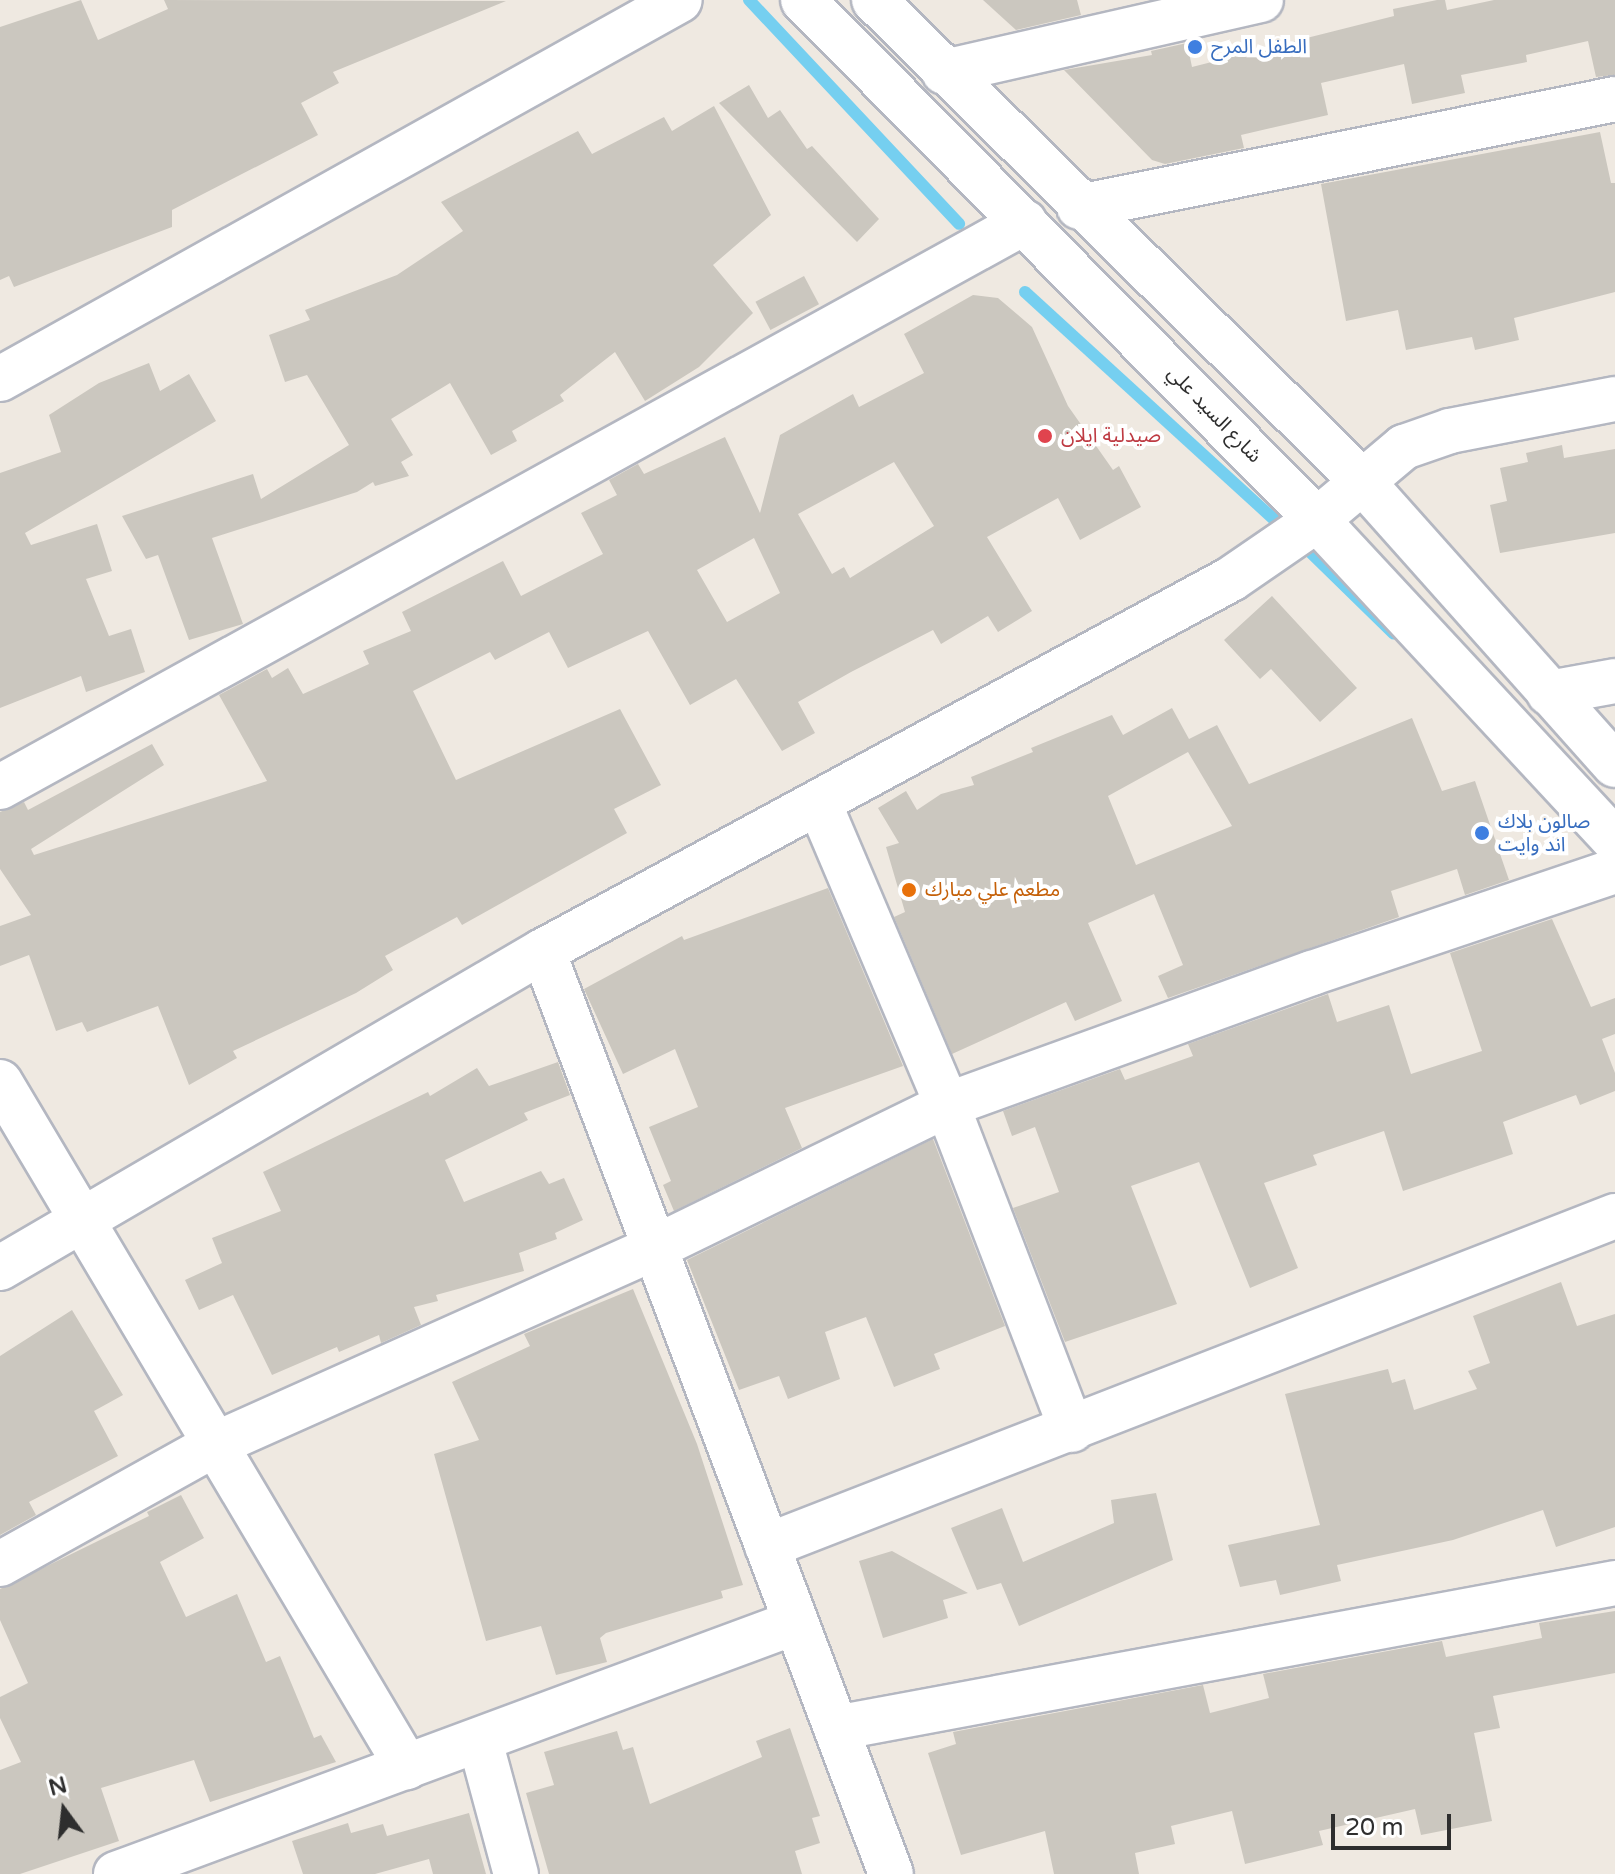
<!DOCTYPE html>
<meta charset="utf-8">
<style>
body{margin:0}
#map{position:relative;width:1615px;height:1874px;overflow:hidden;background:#efe9e1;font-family:"Varela Round","Noto Sans Arabic",sans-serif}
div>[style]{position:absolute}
.stream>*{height:12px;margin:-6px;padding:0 6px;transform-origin:6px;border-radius:6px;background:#75cff0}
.building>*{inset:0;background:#cbc7bf;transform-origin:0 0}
.roads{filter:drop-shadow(2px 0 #b4b7c1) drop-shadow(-2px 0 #b4b7c1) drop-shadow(0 2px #b4b7c1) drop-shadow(0 -2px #b4b7c1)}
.street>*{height:44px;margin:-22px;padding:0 22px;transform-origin:22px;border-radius:22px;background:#fff}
.secondary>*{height:44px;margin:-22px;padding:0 22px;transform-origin:22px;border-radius:22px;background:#fff}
.dots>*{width:22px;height:22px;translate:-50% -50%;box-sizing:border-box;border:4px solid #fff;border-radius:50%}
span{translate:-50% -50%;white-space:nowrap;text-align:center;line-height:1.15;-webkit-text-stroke:8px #fff;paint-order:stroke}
.shop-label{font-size:20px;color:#366cbe}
.left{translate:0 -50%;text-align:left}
.street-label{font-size:20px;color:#2e2e2e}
.health-label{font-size:20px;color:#be3a42}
.food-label{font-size:20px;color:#c56008}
.north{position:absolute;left:24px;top:1770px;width:80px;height:80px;-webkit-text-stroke:6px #fff;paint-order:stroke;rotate:345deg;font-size:22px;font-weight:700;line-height:32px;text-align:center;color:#2e2e2e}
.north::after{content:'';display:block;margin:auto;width:28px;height:36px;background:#2e2e2e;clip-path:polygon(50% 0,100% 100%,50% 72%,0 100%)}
.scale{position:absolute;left:1331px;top:1814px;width:120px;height:36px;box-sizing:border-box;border:4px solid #2e2e2e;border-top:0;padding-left:10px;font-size:24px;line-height:28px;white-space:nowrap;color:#2e2e2e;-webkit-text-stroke:6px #fff;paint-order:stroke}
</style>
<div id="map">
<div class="stream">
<div style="left:749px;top:0;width:307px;rotate:46.8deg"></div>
<div style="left:1025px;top:292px;width:348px;rotate:42.4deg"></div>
<div style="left:1305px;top:547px;width:124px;rotate:44.3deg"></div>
</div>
<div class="building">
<div style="clip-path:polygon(81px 0,98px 40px,168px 9px,164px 0,506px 1px,333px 72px,339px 83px,301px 103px,318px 135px,172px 210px,172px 227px,14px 287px,9px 276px,0 280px,0 27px)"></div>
<div style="clip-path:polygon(983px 0,1077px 0,1081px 15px,1016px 30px)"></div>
<div style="clip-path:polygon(1437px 0,1445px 0,1447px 10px,1494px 0,1615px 0,1615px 75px,1596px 77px,1588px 41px,1526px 55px,1527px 62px,1461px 75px,1465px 93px,1412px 104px,1404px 64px,1321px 83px,1328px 115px,1241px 135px,1244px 148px,1165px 164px,1152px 160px,1064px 70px,1152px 55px,1151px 51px,1187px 43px,1192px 67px,1394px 16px,1393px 9px)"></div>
<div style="clip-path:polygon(749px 85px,768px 118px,780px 110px,807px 149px,812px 146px,879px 219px,857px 242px,719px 103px)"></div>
<div style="clip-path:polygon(714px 106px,771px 215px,713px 265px,753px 313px,699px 367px,645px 401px,615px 352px,560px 395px,564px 401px,512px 431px,517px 441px,491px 455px,450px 383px,391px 419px,413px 455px,401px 462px,409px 476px,375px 486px,373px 482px,357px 492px,212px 538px,243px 624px,189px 640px,158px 555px,146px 559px,122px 516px,253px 474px,261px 499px,349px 445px,307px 375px,285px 382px,269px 335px,310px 320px,305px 310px,397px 275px,463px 231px,441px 202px,578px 131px,592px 154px,664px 117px,672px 131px)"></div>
<div style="clip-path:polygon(1600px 132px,1611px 183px,1615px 183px,1615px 292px,1514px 318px,1519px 340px,1475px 350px,1472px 337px,1406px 350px,1398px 310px,1346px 321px,1321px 184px)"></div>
<div style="left:804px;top:276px;width:32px;height:55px;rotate:62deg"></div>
<div style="clip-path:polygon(evenodd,973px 295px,998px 298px,1032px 327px,1068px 406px,1113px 470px,1119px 466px,1141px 507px,1080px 540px,1058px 498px,987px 537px,1032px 611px,998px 632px,988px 616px,941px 644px,933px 630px,851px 672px,798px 702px,815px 733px,782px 751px,736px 679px,690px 705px,648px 631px,568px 668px,549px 632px,495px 660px,490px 652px,413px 691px,456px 780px,620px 709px,661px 785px,614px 809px,627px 833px,462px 925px,457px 917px,385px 956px,393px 970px,356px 993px,233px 1051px,237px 1058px,189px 1085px,158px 1006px,87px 1032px,82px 1022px,56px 1031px,29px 955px,0 966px,0 926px,31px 915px,0 869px,0 812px,24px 802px,28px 810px,152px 744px,164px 765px,31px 849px,34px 855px,267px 781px,219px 695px,267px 669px,272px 678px,288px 668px,303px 694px,369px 664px,363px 651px,411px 631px,402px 612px,503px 561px,521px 596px,603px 554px,581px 513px,617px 495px,609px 480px,638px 464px,644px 474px,725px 437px,760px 513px,780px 435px,853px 394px,859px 407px,924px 373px,904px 334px,973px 295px,894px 462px,934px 526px,850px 578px,844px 567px,832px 574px,798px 514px,894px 462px,973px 295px,754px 538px,780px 593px,727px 622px,697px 570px,754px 538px)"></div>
<div style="clip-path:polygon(149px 363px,160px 391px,189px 374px,216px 421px,25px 533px,31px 545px,97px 524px,112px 571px,86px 579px,109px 636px,131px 629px,145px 672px,86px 692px,81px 676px,0 708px,0 473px,61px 452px,49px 415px,99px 383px)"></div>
<div style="clip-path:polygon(1562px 445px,1564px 458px,1615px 449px,1615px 533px,1500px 553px,1490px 505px,1507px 501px,1500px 468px,1528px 462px,1526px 453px)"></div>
<div style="clip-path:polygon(1272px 596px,1357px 688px,1320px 722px,1271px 669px,1260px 679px,1224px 640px)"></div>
<div style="clip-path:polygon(evenodd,1172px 708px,1189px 739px,1217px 725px,1249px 784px,1412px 718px,1442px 791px,1475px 781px,1509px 880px,1465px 895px,1457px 869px,1391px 891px,1399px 917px,1168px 998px,1158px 976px,1183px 965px,1154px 894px,1088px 923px,1122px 1001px,1075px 1021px,1066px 1002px,952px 1054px,894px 917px,905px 912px,886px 847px,899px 843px,878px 808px,906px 791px,917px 810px,941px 794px,974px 785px,971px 777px,1033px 752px,1031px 748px,1112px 715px,1123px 735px,1172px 708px,1188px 752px,1232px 826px,1136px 865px,1108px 796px,1188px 752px)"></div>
<div style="clip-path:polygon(828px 888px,903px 1066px,785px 1108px,802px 1148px,674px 1211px,663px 1185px,671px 1181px,649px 1127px,698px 1107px,675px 1049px,623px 1074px,584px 989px,682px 936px,684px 940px)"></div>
<div style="clip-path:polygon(1552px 919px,1591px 1007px,1615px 998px,1615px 1034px,1602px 1039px,1615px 1073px,1615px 1091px,1580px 1105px,1576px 1095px,1503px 1122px,1513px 1154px,1403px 1191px,1384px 1131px,1313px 1155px,1317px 1165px,1264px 1183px,1298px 1268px,1250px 1288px,1199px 1162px,1131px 1186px,1177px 1304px,1065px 1342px,1013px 1208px,1059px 1192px,1035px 1127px,1012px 1136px,1003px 1111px,1120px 1069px,1125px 1080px,1193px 1056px,1188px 1044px,1328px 994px,1337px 1022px,1389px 1005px,1411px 1074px,1482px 1051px,1450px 953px)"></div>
<div style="clip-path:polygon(558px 1062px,570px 1095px,524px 1113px,528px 1120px,445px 1160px,464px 1202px,541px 1171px,549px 1184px,564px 1178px,583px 1220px,555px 1233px,557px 1239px,519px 1253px,524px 1271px,436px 1295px,438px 1301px,414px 1307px,421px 1325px,381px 1343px,379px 1335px,339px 1352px,337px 1347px,272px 1375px,233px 1295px,199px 1310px,185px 1280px,222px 1263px,212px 1238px,281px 1211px,263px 1172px,428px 1092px,430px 1096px,477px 1068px,489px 1086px)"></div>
<div style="clip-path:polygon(933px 1139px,1005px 1326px,934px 1354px,940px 1369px,894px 1387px,866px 1317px,825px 1332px,840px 1379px,788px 1399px,779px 1376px,739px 1390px,687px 1260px)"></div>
<div style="clip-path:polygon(1561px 1282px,1577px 1326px,1615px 1314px,1615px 1527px,1556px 1547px,1543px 1510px,1453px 1540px,1337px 1565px,1341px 1581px,1280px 1595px,1276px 1580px,1240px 1587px,1228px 1545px,1320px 1525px,1285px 1394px,1388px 1369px,1392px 1383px,1405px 1379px,1414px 1410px,1477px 1389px,1468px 1371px,1490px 1363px,1473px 1316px)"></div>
<div style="clip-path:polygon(633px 1289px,697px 1444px,743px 1585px,721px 1591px,723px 1598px,606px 1633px,600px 1638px,607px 1662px,556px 1675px,541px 1626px,486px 1641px,434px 1454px,479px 1440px,452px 1382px,530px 1346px,524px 1334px)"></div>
<div style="clip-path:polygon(72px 1310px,123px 1395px,94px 1411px,118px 1456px,29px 1502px,36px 1515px,0 1535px,0 1356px)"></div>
<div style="clip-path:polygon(1156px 1493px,1173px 1560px,1019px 1626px,1001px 1583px,977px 1590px,951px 1528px,1002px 1508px,1023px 1562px,1114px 1523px,1111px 1500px)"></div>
<div style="clip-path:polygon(181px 1495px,204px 1538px,160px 1562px,186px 1617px,237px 1594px,266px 1662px,280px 1656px,314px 1738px,321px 1735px,336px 1762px,210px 1802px,194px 1760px,101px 1788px,119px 1841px,20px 1874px,0 1874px,0 1770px,21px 1762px,0 1718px,0 1697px,28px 1683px,0 1620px,0 1589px,149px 1516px,147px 1512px)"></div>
<div style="clip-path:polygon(892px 1551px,968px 1593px,943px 1600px,948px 1618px,883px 1638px,859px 1561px)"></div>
<div style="clip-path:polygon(1615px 1611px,1615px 1673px,1493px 1696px,1500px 1728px,1474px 1733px,1492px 1821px,1421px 1835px,1415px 1809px,1319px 1831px,1323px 1845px,1245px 1864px,1232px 1811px,1171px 1826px,1175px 1844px,1135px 1853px,1139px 1874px,1054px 1874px,1045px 1831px,961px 1855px,928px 1753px,956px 1744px,953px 1732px,1203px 1685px,1210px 1713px,1269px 1698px,1263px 1674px,1442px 1641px,1446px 1657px,1542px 1638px,1539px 1623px)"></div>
<div style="clip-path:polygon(790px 1728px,820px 1816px,812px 1818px,820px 1843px,795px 1851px,802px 1874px,549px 1874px,526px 1793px,554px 1785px,544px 1752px,617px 1731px,623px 1750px,633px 1747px,650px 1804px,762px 1757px,756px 1741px)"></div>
<div style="clip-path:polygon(469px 1813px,486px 1874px,433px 1874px,429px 1859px,375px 1874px,303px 1874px,292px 1841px,348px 1823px,351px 1833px,383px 1824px,387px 1836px)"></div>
</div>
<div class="roads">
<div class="street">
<div style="left:944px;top:72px;width:325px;rotate:-12.8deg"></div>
<div style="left:1079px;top:207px;width:547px;rotate:-11.39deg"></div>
<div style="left:0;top:379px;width:778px;rotate:-29.13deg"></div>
<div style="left:1549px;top:693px;width:67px;rotate:-10.3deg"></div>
<div style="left:0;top:787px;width:1170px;rotate:-28.86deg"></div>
<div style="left:819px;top:803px;width:328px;rotate:67deg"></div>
<div style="left:947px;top:1105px;width:348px;rotate:69deg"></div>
<div style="left:543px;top:951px;width:986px;rotate:69.34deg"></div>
<div style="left:0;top:1082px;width:797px;rotate:59.28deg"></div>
<div style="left:0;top:1268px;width:629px;rotate:-30.28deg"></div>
<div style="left:543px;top:951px;width:782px;rotate:-28.4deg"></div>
<div style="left:1231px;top:579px;width:104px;rotate:-34.5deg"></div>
<div style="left:1317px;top:520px;width:114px;rotate:-40deg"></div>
<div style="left:1404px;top:447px;width:49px;rotate:-19.2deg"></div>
<div style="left:1450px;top:431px;width:168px;rotate:-11deg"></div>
<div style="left:767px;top:1546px;width:910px;rotate:-21.26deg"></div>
<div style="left:0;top:1564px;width:247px;rotate:-29.1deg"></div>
<div style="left:216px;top:1444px;width:478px;rotate:-24.1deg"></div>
<div style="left:652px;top:1249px;width:328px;rotate:-26deg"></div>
<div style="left:947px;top:1105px;width:388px;rotate:-19.9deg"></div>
<div style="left:1312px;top:973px;width:320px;rotate:-18.6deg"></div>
<div style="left:836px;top:1728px;width:792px;rotate:-10.54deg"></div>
<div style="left:480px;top:1741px;width:138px;rotate:74.9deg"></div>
<div style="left:116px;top:1874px;width:725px;rotate:-20.33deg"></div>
</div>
<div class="secondary">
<div style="left:803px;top:0;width:731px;rotate:45.33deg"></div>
<div style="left:1317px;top:520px;width:438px;rotate:47.1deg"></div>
<div style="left:874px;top:0;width:682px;rotate:44.58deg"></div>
<div style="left:1360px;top:479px;width:383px;rotate:48.3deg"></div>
</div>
</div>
<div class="dots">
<div style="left:1195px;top:47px;background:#3f7fe0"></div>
<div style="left:1045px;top:436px;background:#e0444e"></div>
<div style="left:1482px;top:833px;background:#3f7fe0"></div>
<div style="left:909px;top:890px;background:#e8710a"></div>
</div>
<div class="shop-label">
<span class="left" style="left:1211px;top:47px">الطفل المرح</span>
<span class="left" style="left:1498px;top:834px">صالون بلاك<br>اند وايت</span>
</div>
<div class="street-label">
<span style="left:1214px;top:415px;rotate:46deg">شارع السيد علي</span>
</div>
<div class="health-label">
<span class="left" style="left:1061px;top:436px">صيدلية ايلان</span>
</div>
<div class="food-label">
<span class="left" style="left:925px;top:890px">مطعم علي مبارك</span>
</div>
<div class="north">N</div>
<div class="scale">20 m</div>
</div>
